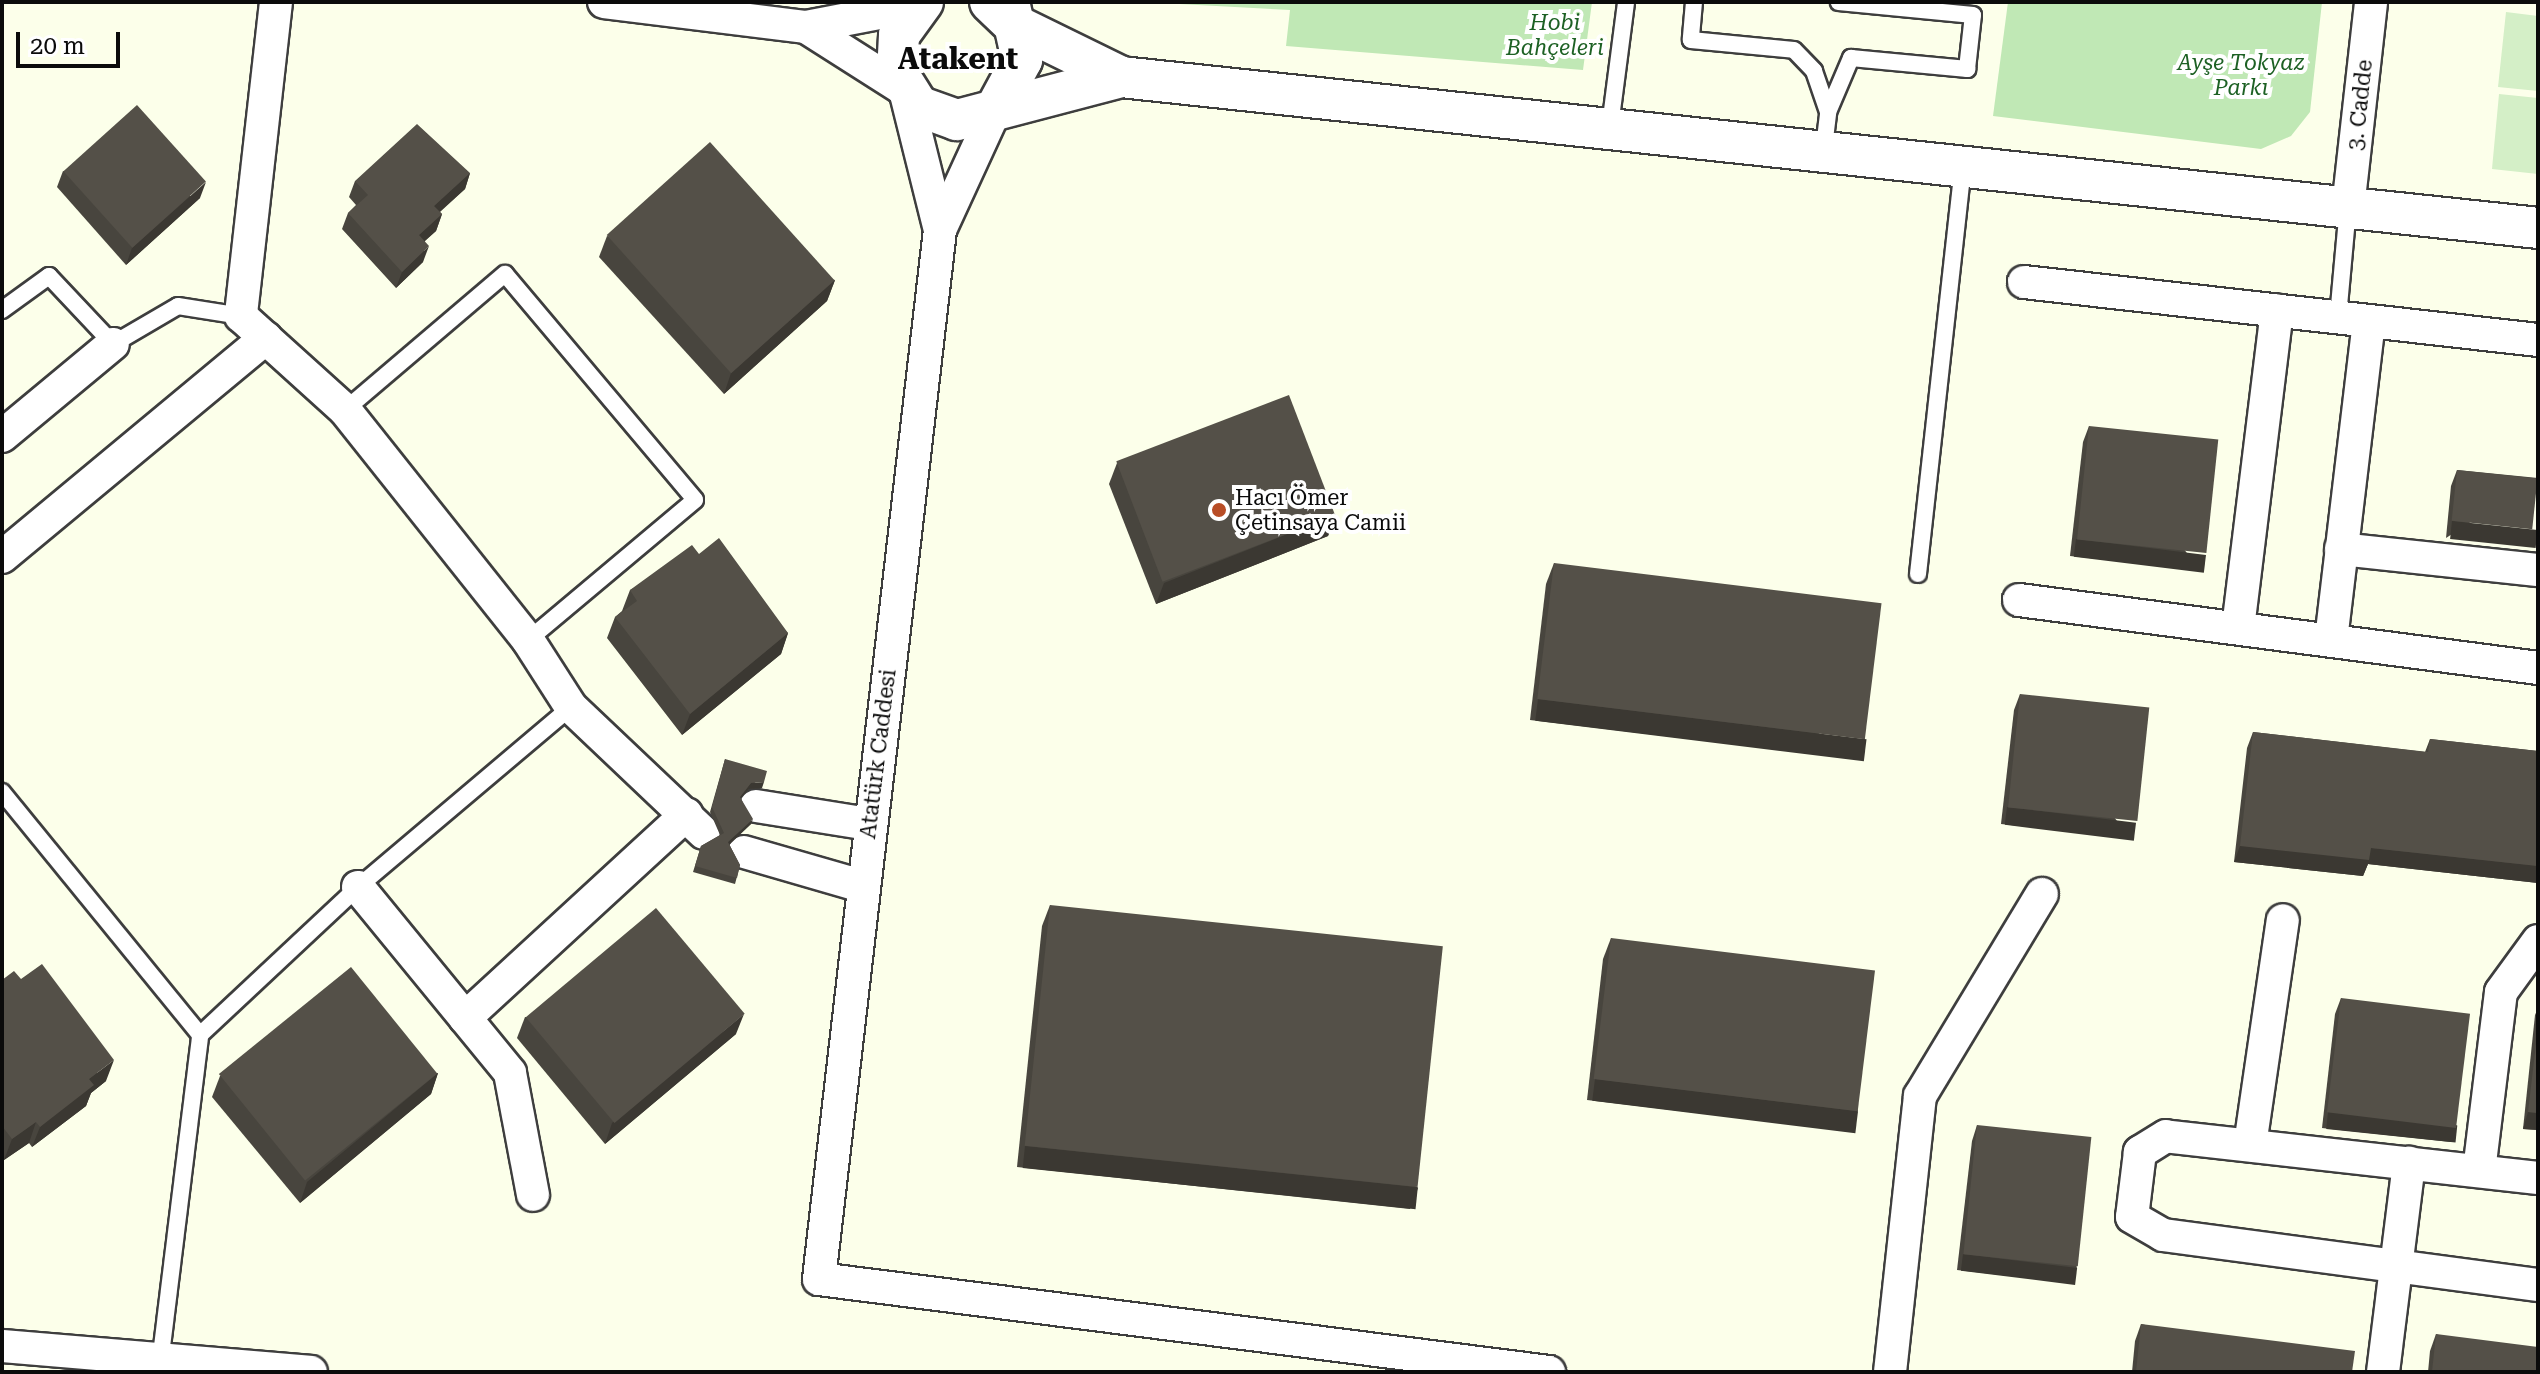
<!DOCTYPE html>
<meta charset="utf-8">
<style>
body{margin:0}
#map{position:relative;width:2540px;height:1374px;overflow:hidden;background:#fcffea;font-family:"Roboto Serif",serif}
div>[style]{position:absolute}
.green>*{inset:0;background:#c0e8b5}
.pitch>*{inset:0;background:#d4efc7}
.roads{filter:drop-shadow(2px 0 #3e3e3e) drop-shadow(-2px 0 #3e3e3e) drop-shadow(0 2px #3e3e3e) drop-shadow(0 -2px #3e3e3e)}
.service>*{height:16px;margin:-8px;padding:0 8px;transform-origin:8px;border-radius:8px;background:#fff}
.minor>*{height:32px;margin:-16px;padding:0 16px;transform-origin:16px;border-radius:16px;background:#fff}
.tertiary>*{height:40px;margin:-20px;padding:0 20px;transform-origin:20px;border-radius:20px;background:#fff}
.wall>*{inset:0;background:#48453e}
.shaded-wall>*{inset:0;background:#3b3832;transform-origin:0 0}
.building>*{inset:0;background:#545048;transform-origin:0 0}
.dots>*{width:22px;height:22px;translate:-50% -50%;box-sizing:border-box;border:4px solid #fff;border-radius:50%}
span{translate:-50% -50%;white-space:nowrap;text-align:center;line-height:1.15;-webkit-text-stroke:8px #fff;paint-order:stroke}
.park-label{font-size:22px;color:#1d6124;font-style:italic}
.street-label{font-size:22px;color:#0b0b0b}
.poi-label{font-size:22px;color:#0b0b0b}
.left{translate:0 -50%;text-align:left}
.district-label{font-size:30px;color:#0b0b0b;font-weight:700}
.frame{position:absolute;inset:0;border:4px solid #0b0b0b;pointer-events:none}
.scale{position:absolute;left:16px;top:32px;width:104px;height:36px;box-sizing:border-box;border:4px solid #0b0b0b;border-top:0;padding-left:10px;font-size:24px;line-height:28px;white-space:nowrap;color:#0b0b0b;-webkit-text-stroke:6px #fff;paint-order:stroke}
</style>
<div id="map">
<div class="green">
<div style="clip-path:polygon(1142px 2px,1592px 2px,1583px 70px,1286px 46px,1290px 10px)"></div>
<div style="clip-path:polygon(2008px 2px,2322px 2px,2310px 112px,2291px 136px,2261px 149px,1993px 116px)"></div>
</div>
<div class="pitch">
<div style="clip-path:polygon(2506px 12px,2538px 16px,2538px 91px,2498px 87px)"></div>
<div style="clip-path:polygon(2499px 94px,2538px 98px,2538px 174px,2492px 169px)"></div>
</div>
<div class="roads">
<div class="service">
<div style="left:1694px;top:2px;width:38px;rotate:95deg"></div>
<div style="left:1691px;top:40px;width:103px;rotate:5.5deg"></div>
<div style="left:1794px;top:50px;width:29px;rotate:46deg"></div>
<div style="left:1814px;top:71px;width:43px;rotate:71.1deg"></div>
<div style="left:1610px;top:126px;width:125px;rotate:-82.6deg"></div>
<div style="left:1824px;top:147px;width:35px;rotate:-83deg"></div>
<div style="left:1828px;top:112px;width:59px;rotate:-66.9deg"></div>
<div style="left:1851px;top:58px;width:117px;rotate:5.4deg"></div>
<div style="left:1967px;top:69px;width:54px;rotate:-83.7deg"></div>
<div style="left:1973px;top:15px;width:135px;rotate:-174.5deg"></div>
<div style="left:2px;top:310px;width:58px;rotate:-35.9deg"></div>
<div style="left:49px;top:276px;width:93px;rotate:46.7deg"></div>
<div style="left:113px;top:344px;width:75px;rotate:-30.3deg"></div>
<div style="left:178px;top:306px;width:64px;rotate:9deg"></div>
<div style="left:2338px;top:317px;width:109px;rotate:-84.8deg"></div>
<div style="left:345px;top:410px;width:210px;rotate:-40.4deg"></div>
<div style="left:505px;top:274px;width:295px;rotate:49.9deg"></div>
<div style="left:695px;top:500px;width:218px;rotate:140deg"></div>
<div style="left:1918px;top:574px;width:410px;rotate:-83.7deg"></div>
<div style="left:2px;top:792px;width:313px;rotate:50.8deg"></div>
<div style="left:200px;top:1035px;width:216px;rotate:-43.1deg"></div>
<div style="left:358px;top:887px;width:279px;rotate:-40.2deg"></div>
<div style="left:160px;top:1363px;width:330px;rotate:-83deg"></div>
</div>
<div class="minor">
<div style="left:276px;top:2px;width:316px;rotate:96.4deg"></div>
<div style="left:241px;top:316px;width:140px;rotate:42.1deg"></div>
<div style="left:345px;top:410px;width:294px;rotate:51.5deg"></div>
<div style="left:528px;top:640px;width:80px;rotate:57.3deg"></div>
<div style="left:571px;top:707px;width:183px;rotate:43.5deg"></div>
<div style="left:604px;top:2px;width:204px;rotate:7.1deg"></div>
<div style="left:806px;top:27px;width:117px;rotate:-10.8deg"></div>
<div style="left:806px;top:27px;width:117px;rotate:32.5deg"></div>
<div style="left:905px;top:90px;width:144px;rotate:76deg"></div>
<div style="left:996px;top:108px;width:134px;rotate:114.7deg"></div>
<div style="left:940px;top:230px;width:1056px;rotate:96.58deg"></div>
<div style="left:819px;top:1279px;width:736px;rotate:7.26deg"></div>
<div style="left:2348px;top:208px;width:207px;rotate:-83.6deg"></div>
<div style="left:2024px;top:282px;width:517px;rotate:6.44deg"></div>
<div style="left:2px;top:436px;width:144px;rotate:-39.7deg"></div>
<div style="left:2341px;top:549px;width:198px;rotate:6.1deg"></div>
<div style="left:2px;top:557px;width:343px;rotate:-39.7deg"></div>
<div style="left:2019px;top:600px;width:523px;rotate:7.46deg"></div>
<div style="left:2238px;top:628px;width:320px;rotate:-83deg"></div>
<div style="left:2331px;top:640px;width:321px;rotate:-83.2deg"></div>
<div style="left:756px;top:806px;width:114px;rotate:9.1deg"></div>
<div style="left:744px;top:852px;width:123px;rotate:16.1deg"></div>
<div style="left:358px;top:887px;width:240px;rotate:50.7deg"></div>
<div style="left:510px;top:1073px;width:124px;rotate:79.3deg"></div>
<div style="left:465px;top:1018px;width:301px;rotate:-42.6deg"></div>
<div style="left:2250px;top:1145px;width:227px;rotate:-81.7deg"></div>
<div style="left:2479px;top:1171px;width:180px;rotate:-83deg"></div>
<div style="left:2501px;top:992px;width:63px;rotate:-54deg"></div>
<div style="left:2538px;top:1178px;width:374px;rotate:-173.6deg"></div>
<div style="left:2166px;top:1136px;width:31px;rotate:148deg"></div>
<div style="left:2140px;top:1152px;width:65px;rotate:97deg"></div>
<div style="left:2132px;top:1217px;width:36px;rotate:30deg"></div>
<div style="left:2163px;top:1235px;width:378px;rotate:7.6deg"></div>
<div style="left:2px;top:1346px;width:310px;rotate:4.8deg"></div>
<div style="left:1890px;top:1372px;width:278px;rotate:-83.8deg"></div>
<div style="left:1920px;top:1096px;width:236px;rotate:-58.9deg"></div>
<div style="left:2383px;top:1372px;width:211px;rotate:-82.9deg"></div>
</div>
<div class="tertiary">
<div style="left:923px;top:2px;width:41px;rotate:126deg"></div>
<div style="left:899px;top:35px;width:37px;rotate:93deg"></div>
<div style="left:897px;top:72px;width:40px;rotate:58deg"></div>
<div style="left:918px;top:106px;width:41px;rotate:19.7deg"></div>
<div style="left:957px;top:120px;width:170px;rotate:-14.7deg"></div>
<div style="left:1121px;top:77px;width:1425px;rotate:6.08deg"></div>
<div style="left:990px;top:2px;width:32px;rotate:44deg"></div>
<div style="left:1013px;top:24px;width:120px;rotate:26.1deg"></div>
<div style="left:996px;top:108px;width:55px;rotate:-61.6deg"></div>
<div style="left:1022px;top:60px;width:55px;rotate:-102.5deg"></div>
</div>
</div>
<div class="wall">
<div style="clip-path:polygon(63px 171px,200px 198px,126px 265px,57px 187px)"></div>
<div style="clip-path:polygon(470px 173px,465px 189px,440px 212px,442px 214px,436px 231px,425px 241px,423px 262px,396px 288px,342px 229px,348px 213px,356px 205px,349px 197px,355px 181px)"></div>
<div style="clip-path:polygon(607px 236px,835px 280px,827px 301px,724px 394px,599px 257px)"></div>
<div style="clip-path:polygon(2089px 426px,2200px 570px,2070px 556px,2083px 442px)"></div>
<div style="clip-path:polygon(1117px 463px,1336px 515px,1328px 536px,1156px 604px,1109px 484px)"></div>
<div style="clip-path:polygon(2457px 470px,2538px 478px,2446px 538px,2451px 486px)"></div>
<div style="clip-path:polygon(699px 554px,788px 633px,781px 654px,682px 735px,607px 638px,615px 617px,622px 611px,630px 590px)"></div>
<div style="clip-path:polygon(1554px 563px,1859px 759px,1530px 720px,1546px 584px)"></div>
<div style="clip-path:polygon(2020px 694px,2130px 838px,2001px 824px,2014px 710px)"></div>
<div style="clip-path:polygon(2253px 732px,2425px 752px,2430px 739px,2538px 751px,2538px 883px,2368px 864px,2363px 876px,2234px 862px,2247px 748px)"></div>
<div style="clip-path:polygon(725px 759px,762px 788px,749px 789px,741px 798px,751px 824px,729px 844px,740px 865px,735px 884px,693px 872px,701px 846px,720px 835px,710px 812px)"></div>
<div style="clip-path:polygon(1050px 905px,1418px 1188px,1410px 1209px,1017px 1167px,1042px 926px)"></div>
<div style="clip-path:polygon(1611px 938px,1858px 1110px,1851px 1131px,1587px 1100px,1603px 959px)"></div>
<div style="clip-path:polygon(2px 980px,106px 1081px,91px 1093px,86px 1106px,32px 1147px,29px 1143px,4px 1160px,2px 1157px)"></div>
<div style="clip-path:polygon(2341px 998px,2457px 1126px,2451px 1142px,2322px 1128px,2335px 1014px)"></div>
<div style="clip-path:polygon(2538px 1008px,2538px 1130px,2523px 1129px,2535px 1015px)"></div>
<div style="clip-path:polygon(525px 1017px,736px 1034px,605px 1144px,517px 1038px)"></div>
<div style="clip-path:polygon(438px 1073px,431px 1094px,300px 1203px,212px 1097px,220px 1076px)"></div>
<div style="clip-path:polygon(1977px 1125px,2077px 1267px,2071px 1283px,1957px 1270px,1972px 1141px)"></div>
<div style="clip-path:polygon(2141px 1324px,2352px 1372px,2132px 1372px,2135px 1341px)"></div>
<div style="clip-path:polygon(2436px 1334px,2538px 1372px,2428px 1372px,2430px 1351px)"></div>
</div>
<div class="shaded-wall">
<div style="clip-path:polygon(470px 173px,465px 189px,428px 222px,434px 206px)"></div>
<div style="clip-path:polygon(206px 182px,200px 198px,126px 265px,132px 248px)"></div>
<div style="clip-path:polygon(442px 214px,436px 231px,413px 251px,419px 235px)"></div>
<div style="clip-path:polygon(429px 246px,423px 262px,396px 288px,402px 272px)"></div>
<div style="clip-path:polygon(835px 280px,827px 301px,724px 394px,731px 373px)"></div>
<div style="clip-path:polygon(1336px 515px,1328px 536px,1156px 604px,1164px 583px)"></div>
<div style="left:2452px;top:521px;width:86px;height:18px;rotate:6deg"></div>
<div style="left:2076px;top:539px;width:131px;height:18px;rotate:7deg"></div>
<div style="clip-path:polygon(788px 633px,781px 654px,682px 735px,690px 714px)"></div>
<div style="left:1538px;top:699px;width:331px;height:22px;rotate:7deg"></div>
<div style="clip-path:polygon(764px 782px,762px 788px,749px 789px,737px 802px,740px 797px,751px 783px)"></div>
<div style="left:2007px;top:807px;width:130px;height:18px;rotate:7deg"></div>
<div style="clip-path:polygon(753px 819px,751px 824px,726px 848px,728px 842px)"></div>
<div style="clip-path:polygon(2240px 846px,2371px 848px,2538px 866px,2538px 883px,2368px 864px,2363px 876px,2234px 862px)"></div>
<div style="clip-path:polygon(744px 1014px,736px 1034px,605px 1144px,612px 1123px)"></div>
<div style="clip-path:polygon(114px 1060px,106px 1081px,91px 1093px,86px 1106px,32px 1147px,40px 1127px,89px 1079px)"></div>
<div style="clip-path:polygon(438px 1073px,431px 1094px,300px 1203px,307px 1182px)"></div>
<div style="left:1595px;top:1079px;width:265px;height:22px;rotate:7deg"></div>
<div style="left:2328px;top:1112px;width:130px;height:17px;rotate:6deg"></div>
<div style="clip-path:polygon(2528px 1112px,2538px 1113px,2538px 1130px,2523px 1129px)"></div>
<div style="clip-path:polygon(36px 1122px,29px 1143px,4px 1160px,12px 1139px)"></div>
<div style="left:1025px;top:1146px;width:395px;height:22px;rotate:6deg"></div>
<div style="left:1963px;top:1254px;width:115px;height:17px;rotate:7deg"></div>
</div>
<div class="building">
<div style="left:137px;top:105px;width:103px;height:99px;rotate:48deg"></div>
<div style="clip-path:polygon(417px 124px,470px 173px,434px 206px,442px 214px,419px 235px,429px 246px,402px 272px,348px 213px,368px 195px,355px 181px)"></div>
<div style="left:710px;top:142px;width:186px;height:139px;rotate:48deg"></div>
<div style="left:1289px;top:395px;width:129px;height:185px;rotate:69deg"></div>
<div style="left:2089px;top:426px;width:130px;height:114px;rotate:6deg"></div>
<div style="left:2457px;top:470px;width:81px;height:51px;rotate:6deg"></div>
<div style="clip-path:polygon(719px 538px,788px 633px,690px 714px,615px 617px,637px 601px,630px 590px,692px 545px,699px 554px)"></div>
<div style="left:1554px;top:563px;width:330px;height:137px;rotate:7deg"></div>
<div style="left:2020px;top:694px;width:130px;height:114px;rotate:6deg"></div>
<div style="clip-path:polygon(2253px 732px,2428px 752px,2430px 739px,2538px 751px,2538px 866px,2371px 848px,2369px 860px,2240px 846px)"></div>
<div style="clip-path:polygon(725px 759px,767px 771px,764px 782px,751px 783px,740px 797px,753px 819px,728px 842px,740px 865px,737px 878px,695px 866px,701px 846px,724px 833px,712px 807px)"></div>
<div style="left:1050px;top:905px;width:395px;height:242px;rotate:6deg"></div>
<div style="left:656px;top:908px;width:138px;height:170px;rotate:50deg"></div>
<div style="left:1611px;top:938px;width:266px;height:142px;rotate:7deg"></div>
<div style="clip-path:polygon(42px 964px,114px 1060px,89px 1079px,94px 1085px,40px 1127px,36px 1122px,12px 1139px,2px 1126px,2px 980px,14px 971px,21px 979px)"></div>
<div style="left:351px;top:967px;width:137px;height:170px;rotate:51deg"></div>
<div style="left:2341px;top:998px;width:130px;height:115px;rotate:7deg"></div>
<div style="clip-path:polygon(2538px 1027px,2538px 1113px,2528px 1112px)"></div>
<div style="left:1977px;top:1125px;width:115px;height:130px;rotate:6deg"></div>
<div style="clip-path:polygon(2141px 1324px,2355px 1351px,2352px 1372px,2136px 1372px)"></div>
<div style="clip-path:polygon(2436px 1334px,2538px 1347px,2538px 1372px,2432px 1372px)"></div>
</div>
<div class="dots">
<div style="left:1219px;top:510px;background:#b84d26"></div>
</div>
<div class="park-label">
<span style="left:1555px;top:35px">Hobi<br>Bahçeleri</span>
<span style="left:2241px;top:75px">Ayşe Tokyaz<br>Parkı</span>
</div>
<div class="street-label">
<span style="left:2360px;top:105px;rotate:-84deg">3. Cadde</span>
<span style="left:878px;top:754px;rotate:-83deg">Atatürk Caddesi</span>
</div>
<div class="poi-label">
<span class="left" style="left:1235px;top:510px">Hacı Ömer<br>Çetinsaya Camii</span>
</div>
<div class="district-label">
<span style="left:958px;top:59px">Atakent</span>
</div>
<div class="frame"></div>
<div class="scale">20 m</div>
</div>
